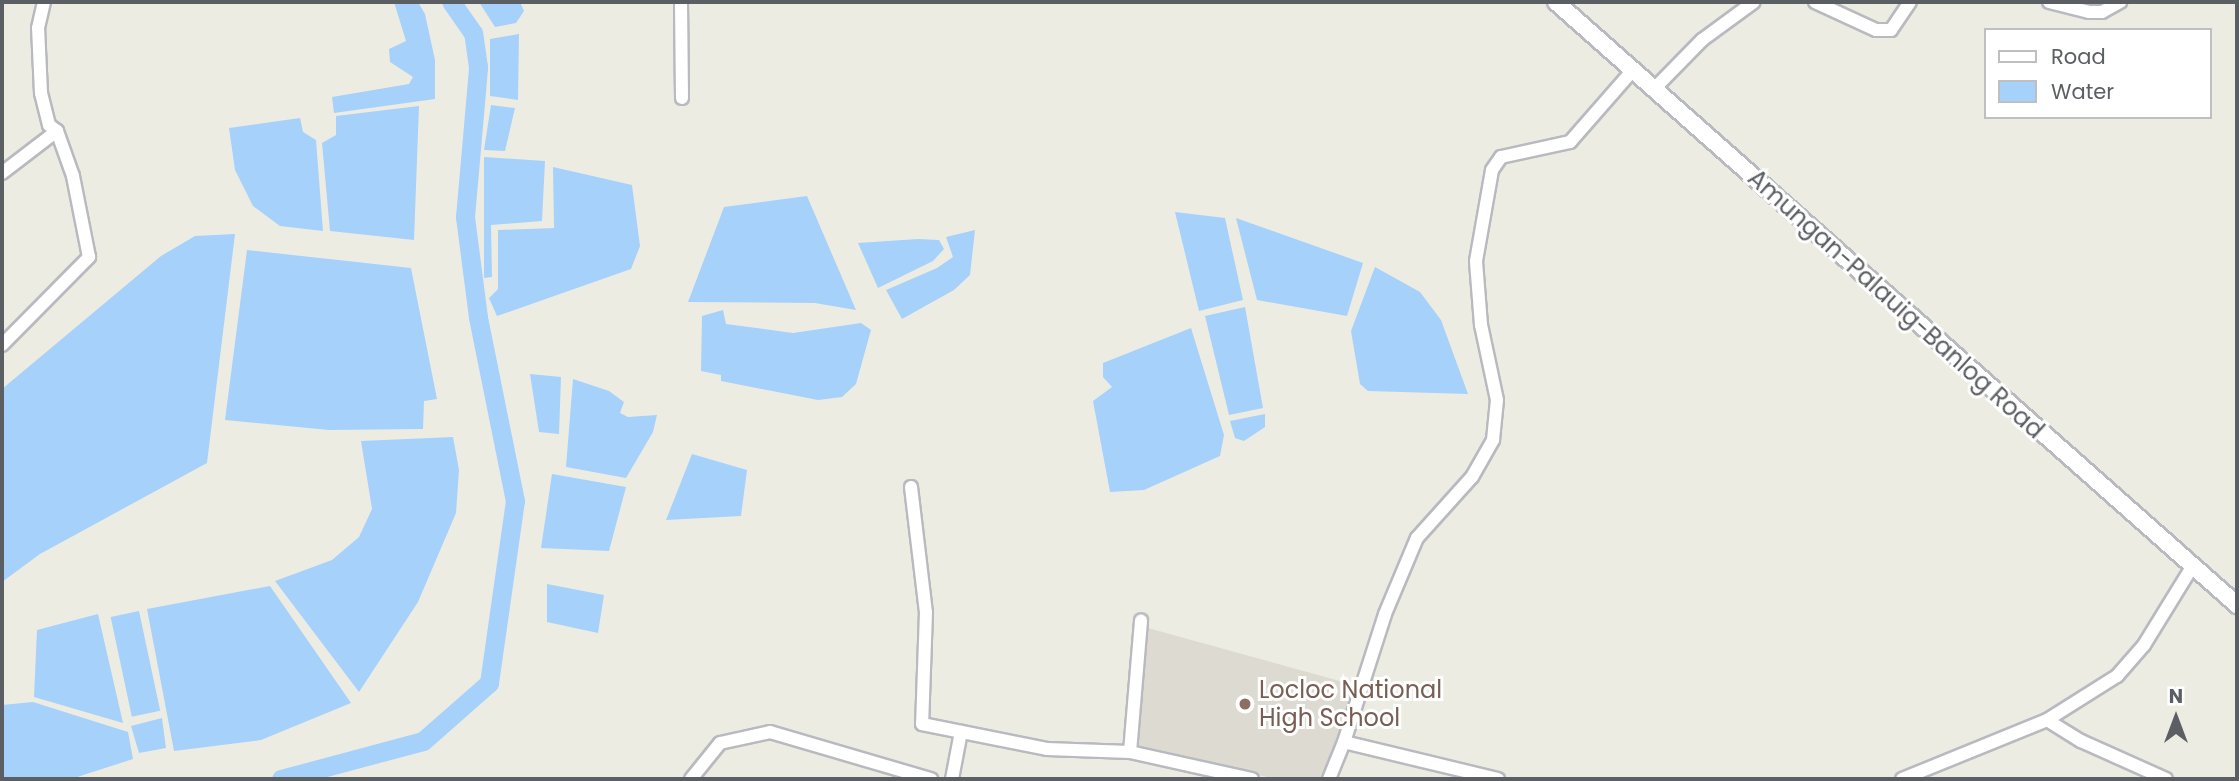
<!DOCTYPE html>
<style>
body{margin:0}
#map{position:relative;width:2239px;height:781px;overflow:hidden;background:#edece3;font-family:Poppins,sans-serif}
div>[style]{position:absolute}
.education>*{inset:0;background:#dddbd1}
.water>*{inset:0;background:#a6d1fb;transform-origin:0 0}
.river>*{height:19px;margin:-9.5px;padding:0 9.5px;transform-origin:9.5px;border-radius:9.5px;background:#a6d1fb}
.roads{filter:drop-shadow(2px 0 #b8babf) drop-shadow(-2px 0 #b8babf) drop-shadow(0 2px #b8babf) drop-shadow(0 -2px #b8babf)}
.minor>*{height:12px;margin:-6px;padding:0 6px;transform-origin:6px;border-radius:6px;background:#fff}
.secondary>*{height:16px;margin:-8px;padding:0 8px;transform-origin:8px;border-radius:8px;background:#fff}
.dots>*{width:19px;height:19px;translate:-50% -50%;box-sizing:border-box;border:4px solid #fff;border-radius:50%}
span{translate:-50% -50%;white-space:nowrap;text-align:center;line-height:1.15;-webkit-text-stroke:6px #fff;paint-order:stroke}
.street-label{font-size:24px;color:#5b5e63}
.education-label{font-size:24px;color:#785e54}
.left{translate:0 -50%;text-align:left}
.frame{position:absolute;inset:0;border:4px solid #5b5e63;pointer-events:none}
.legend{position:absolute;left:1984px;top:28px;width:228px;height:91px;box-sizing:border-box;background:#fff;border:2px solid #bdbfc1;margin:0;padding:9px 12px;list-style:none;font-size:21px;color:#5b5e63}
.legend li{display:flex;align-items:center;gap:14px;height:35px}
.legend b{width:35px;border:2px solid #bdbfc1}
.north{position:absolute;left:2141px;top:683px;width:70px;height:70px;-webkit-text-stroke:5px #fff;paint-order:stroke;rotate:0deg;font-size:19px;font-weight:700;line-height:28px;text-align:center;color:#5b5e63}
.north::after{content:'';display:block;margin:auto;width:24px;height:32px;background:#5b5e63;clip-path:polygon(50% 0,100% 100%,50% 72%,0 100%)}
</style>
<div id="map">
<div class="education">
<div style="clip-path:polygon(1148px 628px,1358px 686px,1325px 779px,1277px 779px,1138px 749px)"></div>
</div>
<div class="water">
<div style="clip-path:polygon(394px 2px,418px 2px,425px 14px,435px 60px,435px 99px,334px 113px,332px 97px,409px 84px,413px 77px,390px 62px,389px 49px,406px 41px)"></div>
<div style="clip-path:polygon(479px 2px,520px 2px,524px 11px,516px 23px,495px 27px)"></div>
<div style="clip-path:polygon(519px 34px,518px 100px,490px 96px,490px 39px)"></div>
<div style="clip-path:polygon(491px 105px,515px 108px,505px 151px,484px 150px)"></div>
<div style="clip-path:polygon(419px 106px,414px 240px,330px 231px,322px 143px,336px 135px,336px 116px)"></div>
<div style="clip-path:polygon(300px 118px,303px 132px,316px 140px,323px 231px,280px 226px,253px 206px,235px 170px,229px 128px)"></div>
<div style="clip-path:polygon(484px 157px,545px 161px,542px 221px,491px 225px,492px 277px,484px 278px)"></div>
<div style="clip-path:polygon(553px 167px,632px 185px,640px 246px,631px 269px,497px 316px,489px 298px,498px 289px,498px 230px,554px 228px)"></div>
<div style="clip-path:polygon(807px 196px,856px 310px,815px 303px,688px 302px,724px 207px)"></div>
<div style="clip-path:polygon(1175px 212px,1225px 218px,1243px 300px,1199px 311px)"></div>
<div style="clip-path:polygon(1236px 218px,1363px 263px,1347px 316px,1257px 300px)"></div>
<div style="clip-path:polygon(975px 230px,970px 275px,954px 290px,902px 319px,886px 290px,937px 268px,953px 257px,946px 237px)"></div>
<div style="clip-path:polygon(235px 234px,207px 463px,40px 554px,2px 582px,2px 389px,161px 256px,195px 236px)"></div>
<div style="clip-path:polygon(918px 239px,939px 240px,944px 249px,933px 261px,878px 288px,858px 243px)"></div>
<div style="clip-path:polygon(247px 250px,411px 268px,437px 399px,424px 401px,423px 429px,329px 430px,225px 420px)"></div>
<div style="clip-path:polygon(1375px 267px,1420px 292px,1441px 320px,1468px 394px,1368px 391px,1360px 384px,1351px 331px)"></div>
<div style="clip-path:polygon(1245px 307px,1263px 408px,1229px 415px,1205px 316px)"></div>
<div style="clip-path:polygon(723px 310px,726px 324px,793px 333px,861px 323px,871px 330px,856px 384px,842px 397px,818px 400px,721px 381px,721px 375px,701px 371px,702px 316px)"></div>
<div style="clip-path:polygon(1191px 328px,1224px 435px,1220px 456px,1144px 490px,1110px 492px,1093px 401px,1112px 387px,1103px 377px,1103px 363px)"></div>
<div style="clip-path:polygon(530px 374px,561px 377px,559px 434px,539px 432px)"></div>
<div style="clip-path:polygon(573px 379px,609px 391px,624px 402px,620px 413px,628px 417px,657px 415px,653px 432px,626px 478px,566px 467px)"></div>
<div style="clip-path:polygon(1265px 414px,1265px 427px,1244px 441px,1235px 438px,1230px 421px)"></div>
<div style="clip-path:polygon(453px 437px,459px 470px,456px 513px,418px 602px,359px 692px,275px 581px,332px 560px,359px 537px,372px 509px,361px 441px)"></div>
<div style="clip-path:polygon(692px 454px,747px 470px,741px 516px,666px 520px)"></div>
<div style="clip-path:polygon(552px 474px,626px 487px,609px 551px,541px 548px)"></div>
<div style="clip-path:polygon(547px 584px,604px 595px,598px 633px,547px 622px)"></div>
<div style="clip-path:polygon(270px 586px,351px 703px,261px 740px,174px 751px,147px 609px)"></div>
<div style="left:139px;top:611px;width:102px;height:29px;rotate:78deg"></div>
<div style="clip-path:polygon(98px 614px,123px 723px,34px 697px,37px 630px)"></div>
<div style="clip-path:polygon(33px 702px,128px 732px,133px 759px,71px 779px,2px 779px,2px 705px)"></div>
<div style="clip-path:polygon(162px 718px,166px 748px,139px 753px,131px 726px)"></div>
</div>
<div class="river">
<div style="left:281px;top:779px;width:147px;rotate:-15deg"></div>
<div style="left:423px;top:741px;width:88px;rotate:-41.3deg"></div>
<div style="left:489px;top:683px;width:184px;rotate:-81.9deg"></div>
<div style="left:515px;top:501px;width:188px;rotate:-101.4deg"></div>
<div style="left:478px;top:317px;width:101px;rotate:-97.4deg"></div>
<div style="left:465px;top:217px;width:151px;rotate:-85deg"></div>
<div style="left:478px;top:67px;width:34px;rotate:-98deg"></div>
<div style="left:473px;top:33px;width:38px;rotate:-125deg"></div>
</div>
<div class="roads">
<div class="minor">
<div style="left:681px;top:2px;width:96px;rotate:89.4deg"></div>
<div style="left:1815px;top:2px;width:67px;rotate:24.7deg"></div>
<div style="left:1876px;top:30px;width:15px"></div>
<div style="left:1891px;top:30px;width:34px;rotate:-56deg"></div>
<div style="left:2049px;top:2px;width:41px;rotate:14deg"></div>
<div style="left:2089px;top:12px;width:13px"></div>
<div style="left:2102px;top:12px;width:21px;rotate:-29deg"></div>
<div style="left:1654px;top:89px;width:69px;rotate:-45.6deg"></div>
<div style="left:1702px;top:40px;width:64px;rotate:-36.2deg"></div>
<div style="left:2px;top:173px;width:69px;rotate:-37.4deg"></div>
<div style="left:2px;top:345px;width:124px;rotate:-45.3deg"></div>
<div style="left:89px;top:257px;width:83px;rotate:-101.2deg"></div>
<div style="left:73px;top:176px;width:48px;rotate:-109.6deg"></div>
<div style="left:57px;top:131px;width:10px;rotate:-143deg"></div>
<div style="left:49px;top:125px;width:33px;rotate:-104deg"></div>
<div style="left:41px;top:93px;width:65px;rotate:-92.6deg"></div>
<div style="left:38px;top:28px;width:27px;rotate:-77deg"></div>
<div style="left:911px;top:487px;width:126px;rotate:83.2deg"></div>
<div style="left:926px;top:612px;width:112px;rotate:92deg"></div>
<div style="left:922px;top:724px;width:127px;rotate:11.3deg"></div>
<div style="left:1047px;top:749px;width:83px;rotate:2.1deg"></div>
<div style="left:1130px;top:752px;width:125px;rotate:12.5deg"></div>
<div style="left:2047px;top:720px;width:40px;rotate:32deg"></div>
<div style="left:2081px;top:741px;width:93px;rotate:24.1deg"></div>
<div style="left:1130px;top:752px;width:132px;rotate:-85.2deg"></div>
<div style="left:691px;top:779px;width:46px;rotate:-51.1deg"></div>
<div style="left:720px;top:743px;width:51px;rotate:-12.4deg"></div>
<div style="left:770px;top:732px;width:168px;rotate:16.3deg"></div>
<div style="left:952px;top:779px;width:48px;rotate:-79.2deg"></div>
<div style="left:1329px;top:779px;width:40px;rotate:-68deg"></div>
<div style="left:1498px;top:779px;width:158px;rotate:-166.5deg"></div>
<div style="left:1344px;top:742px;width:134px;rotate:-72.2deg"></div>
<div style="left:1385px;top:614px;width:82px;rotate:-67.2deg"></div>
<div style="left:1417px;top:538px;width:82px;rotate:-48deg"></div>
<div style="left:1472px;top:477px;width:43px;rotate:-60.4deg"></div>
<div style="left:1493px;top:440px;width:40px;rotate:-84.3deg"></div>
<div style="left:1497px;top:400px;width:77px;rotate:-102deg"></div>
<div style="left:1481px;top:325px;width:64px;rotate:-94.5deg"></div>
<div style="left:1476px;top:261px;width:92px;rotate:-80deg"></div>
<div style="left:1492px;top:170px;width:16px;rotate:-55deg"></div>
<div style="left:1501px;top:157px;width:71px;rotate:-12.3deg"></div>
<div style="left:1570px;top:142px;width:96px;rotate:-48.8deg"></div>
<div style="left:1902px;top:779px;width:157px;rotate:-22.1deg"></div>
<div style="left:2047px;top:720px;width:83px;rotate:-32.2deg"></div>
<div style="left:2117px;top:676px;width:41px;rotate:-48.9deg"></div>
<div style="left:2144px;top:645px;width:92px;rotate:-58.4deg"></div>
</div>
<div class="secondary">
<div style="left:1556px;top:2px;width:910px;rotate:41.52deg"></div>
</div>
</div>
<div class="dots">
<div style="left:1245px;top:704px;background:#8d6e63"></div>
</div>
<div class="street-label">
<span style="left:1896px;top:304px;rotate:42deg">Amungan-Palauig-Banlog Road</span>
</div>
<div class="education-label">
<span class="left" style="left:1259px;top:704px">Locloc National<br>High School</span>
</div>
<div class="frame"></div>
<ul class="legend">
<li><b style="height:9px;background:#fff"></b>Road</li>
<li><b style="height:19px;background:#a6d1fb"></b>Water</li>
</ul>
<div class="north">N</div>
</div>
